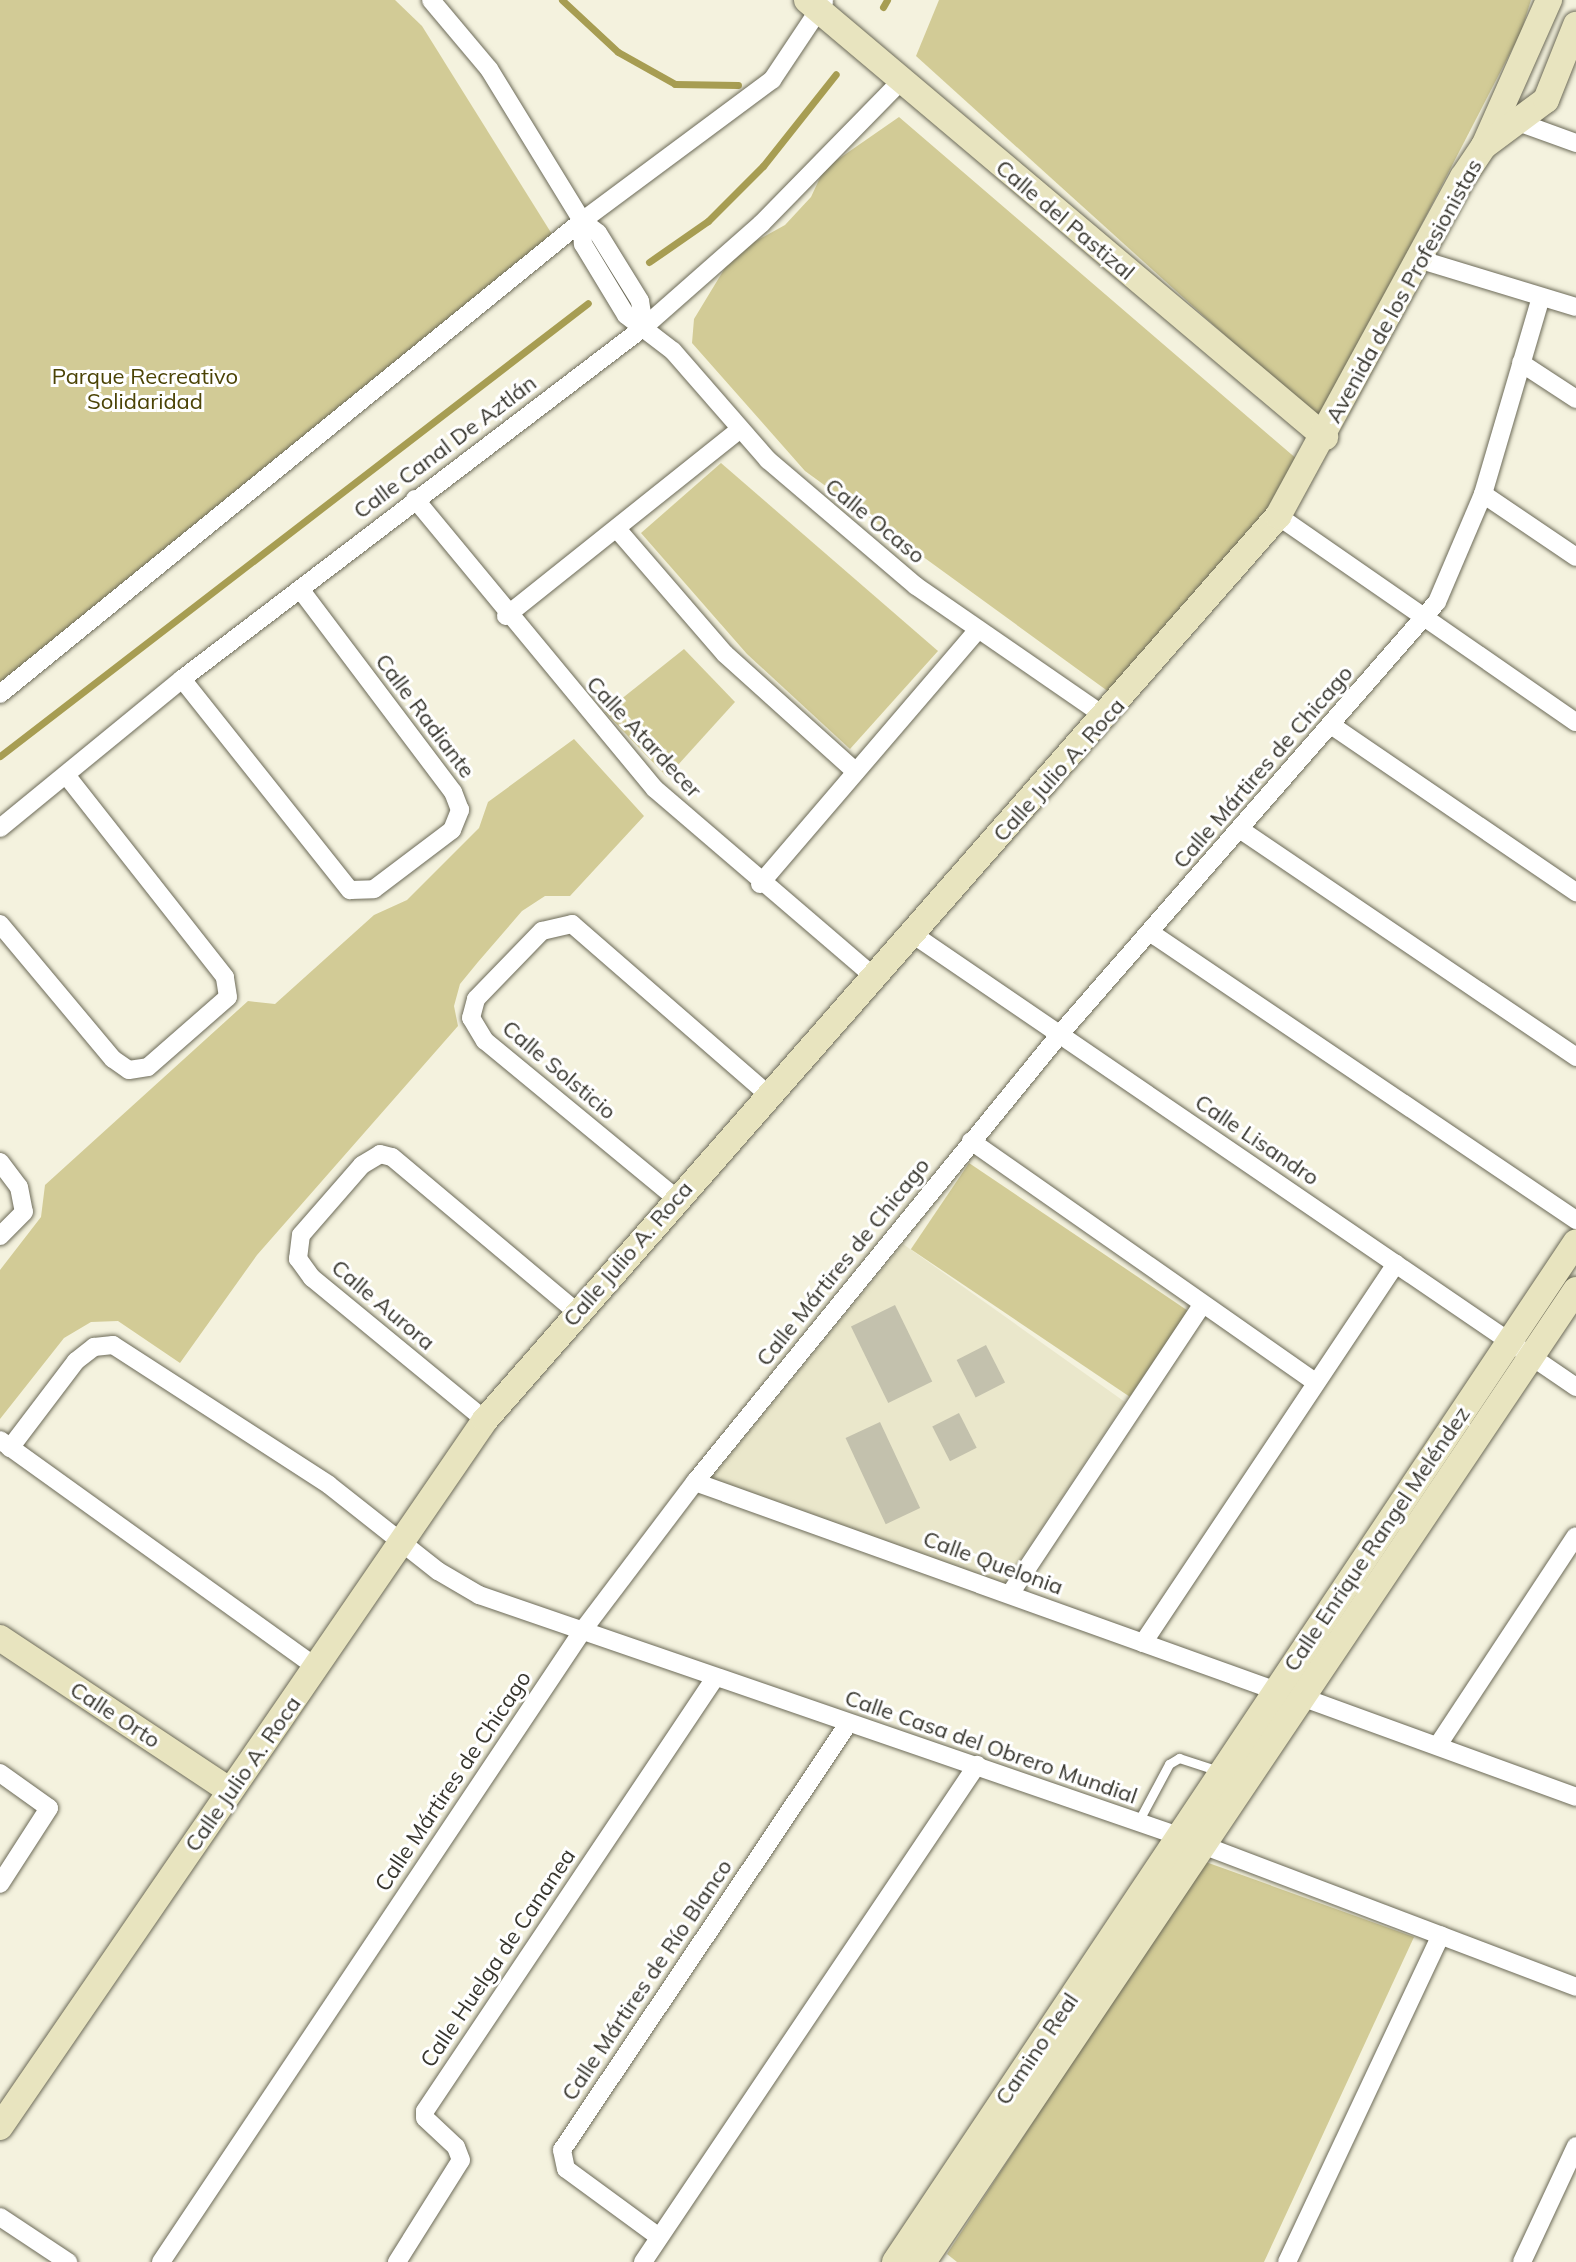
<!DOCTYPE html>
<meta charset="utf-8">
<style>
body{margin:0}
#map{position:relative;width:1576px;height:2262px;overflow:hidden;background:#f4f2de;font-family:Mulish,sans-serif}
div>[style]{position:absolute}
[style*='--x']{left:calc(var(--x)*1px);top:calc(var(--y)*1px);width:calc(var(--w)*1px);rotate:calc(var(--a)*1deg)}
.built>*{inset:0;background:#eae7cb}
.green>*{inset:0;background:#d2cb96;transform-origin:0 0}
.stream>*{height:7px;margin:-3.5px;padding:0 3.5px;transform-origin:3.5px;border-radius:3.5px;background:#a79d52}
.building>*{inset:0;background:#c3c1ad;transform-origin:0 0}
.roads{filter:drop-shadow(0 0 2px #6c6a58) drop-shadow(0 0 2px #6c6a58)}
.lane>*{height:9px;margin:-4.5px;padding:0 4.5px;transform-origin:4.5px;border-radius:4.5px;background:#fff}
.street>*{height:18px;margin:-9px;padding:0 9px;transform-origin:9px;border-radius:9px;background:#fff}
.secondary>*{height:26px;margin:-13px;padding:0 13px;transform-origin:13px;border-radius:13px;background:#e8e4bf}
span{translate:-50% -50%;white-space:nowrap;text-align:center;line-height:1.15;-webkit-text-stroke:6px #fff;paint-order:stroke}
.street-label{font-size:22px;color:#37362e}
.park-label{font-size:22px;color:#4b4305}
</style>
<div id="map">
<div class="built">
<i style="clip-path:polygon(903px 1244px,1125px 1402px,1003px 1586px,709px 1481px)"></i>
</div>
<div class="green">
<i style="clip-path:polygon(0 0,395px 0,422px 26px,555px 239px,0 693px)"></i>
<i style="clip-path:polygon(939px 0,1531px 0,1521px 32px,1320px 421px,916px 56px)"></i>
<i style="clip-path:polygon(899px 117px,1298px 460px,1268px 516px,1109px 692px,805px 471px,692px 343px,694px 319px,734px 253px,785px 225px,811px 197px,824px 169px)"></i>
<i style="clip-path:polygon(721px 463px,938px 651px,850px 749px,747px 654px,641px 533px)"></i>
<i style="clip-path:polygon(684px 649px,735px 702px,667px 777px,605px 712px)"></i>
<i style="clip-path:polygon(574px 739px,644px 816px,570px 896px,545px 896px,522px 911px,478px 962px,460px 984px,454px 1006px,458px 1026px,257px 1255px,180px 1363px,118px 1321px,91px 1322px,64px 1338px,0 1419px,0 1270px,41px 1217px,45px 1185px,248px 1001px,275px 1004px,374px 915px,407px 900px,479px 828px,488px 802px)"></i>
<i style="left:969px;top:1163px;width:264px;height:104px;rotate:34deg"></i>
<i style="clip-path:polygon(1203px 1861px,1414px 1937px,1264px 2262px,957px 2262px,947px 2254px)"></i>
</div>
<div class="stream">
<i style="--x:562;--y:0;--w:76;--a:42.9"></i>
<i style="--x:618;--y:52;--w:65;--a:29.3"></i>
<i style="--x:675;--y:84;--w:63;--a:0.9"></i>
<i style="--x:883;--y:7;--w:8;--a:-60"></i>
<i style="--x:649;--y:262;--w:72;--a:-34.8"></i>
<i style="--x:708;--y:221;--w:78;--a:-45"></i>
<i style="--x:763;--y:166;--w:117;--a:-51.6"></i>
<i style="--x:0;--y:756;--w:742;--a:-37.61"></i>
</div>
<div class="building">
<i style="left:895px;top:1305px;width:85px;height:49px;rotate:64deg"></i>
<i style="left:986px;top:1345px;width:42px;height:33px;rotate:63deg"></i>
<i style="left:959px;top:1413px;width:39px;height:30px;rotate:63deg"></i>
<i style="left:880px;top:1422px;width:95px;height:38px;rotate:65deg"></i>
</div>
<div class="roads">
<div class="lane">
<i style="--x:1138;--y:1822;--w:66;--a:-61.9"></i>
<i style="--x:1169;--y:1764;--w:12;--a:-31"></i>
<i style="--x:1179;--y:1758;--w:42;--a:18"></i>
</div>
<div class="street">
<i style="--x:431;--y:0;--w:90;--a:50"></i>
<i style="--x:489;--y:69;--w:178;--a:58.5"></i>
<i style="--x:582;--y:221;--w:20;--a:37"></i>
<i style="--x:598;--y:233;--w:80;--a:58.3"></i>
<i style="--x:640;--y:301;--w:26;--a:81"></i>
<i style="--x:1507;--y:118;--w:73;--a:19.9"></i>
<i style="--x:582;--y:221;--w:23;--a:88"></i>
<i style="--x:583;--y:244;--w:83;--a:58.8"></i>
<i style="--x:626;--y:315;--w:59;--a:37.5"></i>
<i style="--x:673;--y:351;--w:145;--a:48.9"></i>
<i style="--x:768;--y:460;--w:194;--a:40.4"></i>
<i style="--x:916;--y:586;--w:232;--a:34.6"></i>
<i style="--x:1418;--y:259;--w:165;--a:16.9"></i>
<i style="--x:1521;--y:363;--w:66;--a:33.2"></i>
<i style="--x:1483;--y:494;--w:112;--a:34.1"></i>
<i style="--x:415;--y:499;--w:376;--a:50.4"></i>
<i style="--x:655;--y:789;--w:286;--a:40.6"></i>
<i style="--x:1278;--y:516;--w:362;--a:34.7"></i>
<i style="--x:617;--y:529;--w:165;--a:49.2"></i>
<i style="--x:725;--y:654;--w:176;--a:42"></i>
<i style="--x:506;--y:616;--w:297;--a:-38.6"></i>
<i style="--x:182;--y:679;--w:270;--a:51.5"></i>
<i style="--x:350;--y:890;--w:24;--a:-2"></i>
<i style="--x:374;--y:889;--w:98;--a:-37.1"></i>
<i style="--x:452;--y:830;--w:22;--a:-68"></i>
<i style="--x:460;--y:810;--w:19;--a:-111"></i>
<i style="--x:453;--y:792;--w:254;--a:-127"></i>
<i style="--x:0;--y:694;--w:750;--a:-39.1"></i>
<i style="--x:582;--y:221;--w:237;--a:-36.6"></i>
<i style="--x:772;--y:80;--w:94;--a:-56.3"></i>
<i style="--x:1331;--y:725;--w:297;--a:34.3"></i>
<i style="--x:0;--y:828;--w:235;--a:-39.3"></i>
<i style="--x:182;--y:679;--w:581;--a:-37.3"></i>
<i style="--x:644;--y:327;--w:156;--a:-41.4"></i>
<i style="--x:761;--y:224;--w:199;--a:-45.6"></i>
<i style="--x:1241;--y:830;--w:405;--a:34.1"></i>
<i style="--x:760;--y:884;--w:333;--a:-49.4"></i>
<i style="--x:0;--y:924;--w:176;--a:50.1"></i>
<i style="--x:113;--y:1059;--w:19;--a:35"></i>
<i style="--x:129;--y:1070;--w:19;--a:-9"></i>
<i style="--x:148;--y:1067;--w:106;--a:-41.2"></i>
<i style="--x:228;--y:997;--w:20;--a:-99"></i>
<i style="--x:225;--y:977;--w:257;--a:-128.2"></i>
<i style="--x:911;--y:933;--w:805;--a:34.32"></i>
<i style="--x:1151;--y:933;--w:513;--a:34.03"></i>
<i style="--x:971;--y:1141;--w:419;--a:35"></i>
<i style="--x:0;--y:1162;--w:31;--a:53"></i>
<i style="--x:19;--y:1187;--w:25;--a:79"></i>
<i style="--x:24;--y:1212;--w:34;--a:135"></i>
<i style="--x:677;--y:1199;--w:249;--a:-140.5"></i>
<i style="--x:485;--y:1041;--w:27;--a:-121"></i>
<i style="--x:471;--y:1018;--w:20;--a:-75"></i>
<i style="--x:476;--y:999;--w:95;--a:-45.9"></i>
<i style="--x:542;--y:931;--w:31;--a:-13"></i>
<i style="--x:572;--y:924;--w:261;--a:41"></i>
<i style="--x:485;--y:1420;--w:224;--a:-140.6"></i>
<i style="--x:312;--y:1278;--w:24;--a:-126"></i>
<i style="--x:298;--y:1259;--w:24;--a:-83"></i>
<i style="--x:301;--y:1235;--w:93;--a:-48.9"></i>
<i style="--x:362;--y:1165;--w:21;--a:-31"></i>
<i style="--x:380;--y:1154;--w:12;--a:14"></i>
<i style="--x:392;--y:1157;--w:241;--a:40"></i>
<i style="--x:0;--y:1440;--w:389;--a:35.7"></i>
<i style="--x:10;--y:1448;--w:109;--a:-52.8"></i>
<i style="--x:76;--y:1361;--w:23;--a:-38"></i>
<i style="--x:94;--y:1347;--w:19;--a:-6"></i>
<i style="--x:113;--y:1345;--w:257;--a:32.9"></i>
<i style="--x:329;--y:1485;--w:139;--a:38.3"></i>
<i style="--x:438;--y:1571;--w:48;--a:30.3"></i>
<i style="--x:479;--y:1595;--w:740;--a:19"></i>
<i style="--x:1179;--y:1836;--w:425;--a:20.8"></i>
<i style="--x:695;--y:1482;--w:615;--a:19.76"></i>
<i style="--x:1010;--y:1594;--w:348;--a:-56.4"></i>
<i style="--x:1143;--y:1643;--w:456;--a:-56.3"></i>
<i style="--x:1299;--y:1696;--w:295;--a:20"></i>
<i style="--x:1438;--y:1745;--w:250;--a:-56.6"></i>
<i style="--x:0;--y:1773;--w:60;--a:35.5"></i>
<i style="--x:49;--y:1808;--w:90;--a:122.8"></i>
<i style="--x:0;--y:2217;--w:82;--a:33.5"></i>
<i style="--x:659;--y:2237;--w:115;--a:-143.8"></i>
<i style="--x:566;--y:2169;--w:19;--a:-102"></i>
<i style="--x:562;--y:2150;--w:513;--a:-56.12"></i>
<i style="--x:161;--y:2262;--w:760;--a:-56.27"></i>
<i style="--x:583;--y:1630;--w:186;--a:-52.9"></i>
<i style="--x:695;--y:1482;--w:578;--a:-50.83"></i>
<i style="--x:1060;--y:1034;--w:573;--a:-48.89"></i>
<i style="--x:1437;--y:602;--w:117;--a:-66.9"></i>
<i style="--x:1483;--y:494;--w:205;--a:-73.6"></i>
<i style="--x:397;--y:2262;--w:120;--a:-57.9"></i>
<i style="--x:461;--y:2160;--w:14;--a:-111"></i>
<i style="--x:456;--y:2147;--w:42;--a:-136.9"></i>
<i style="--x:425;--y:2118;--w:7;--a:-90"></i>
<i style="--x:425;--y:2111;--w:521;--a:-56.19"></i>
<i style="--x:643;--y:2262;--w:599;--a:-56.1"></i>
<i style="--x:1287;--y:2262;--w:361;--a:-64.8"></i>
<i style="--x:1522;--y:2262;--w:128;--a:-65"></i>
</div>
<div class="secondary">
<i style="--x:807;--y:0;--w:678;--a:40.15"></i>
<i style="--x:1484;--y:146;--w:160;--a:-66"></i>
<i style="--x:0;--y:1638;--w:276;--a:33.6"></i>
<i style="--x:0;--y:2127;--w:857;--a:-55.55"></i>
<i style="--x:485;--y:1420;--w:1203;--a:-48.74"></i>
<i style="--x:1278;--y:516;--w:386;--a:-61.4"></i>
<i style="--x:1463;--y:177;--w:37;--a:-56"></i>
<i style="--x:1484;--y:146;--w:77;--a:-36.6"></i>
<i style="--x:1546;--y:100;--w:81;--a:-68.2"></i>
<i style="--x:895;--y:2262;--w:1226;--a:-56.27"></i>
<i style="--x:923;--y:2262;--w:1171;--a:-56.11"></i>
</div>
</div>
<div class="street-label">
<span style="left:1065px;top:220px;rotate:40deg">Calle del Pastizal</span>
<span style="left:1404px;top:291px;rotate:-61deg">Avenida de los Profesionistas</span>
<span style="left:445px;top:447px;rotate:-37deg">Calle Canal De Aztlán</span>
<span style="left:875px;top:521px;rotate:39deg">Calle Ocaso</span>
<span style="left:425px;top:716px;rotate:53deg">Calle Radiante</span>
<span style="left:644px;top:737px;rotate:47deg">Calle Atardecer</span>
<span style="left:1263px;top:767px;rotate:-49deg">Calle Mártires de Chicago</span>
<span style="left:1059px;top:770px;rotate:-48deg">Calle Julio A. Roca</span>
<span style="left:559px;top:1070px;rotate:40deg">Calle Solsticio</span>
<span style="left:1257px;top:1140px;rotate:34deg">Calle Lisandro</span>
<span style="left:628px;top:1254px;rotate:-49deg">Calle Julio A. Roca</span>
<span style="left:843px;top:1262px;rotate:-51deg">Calle Mártires de Chicago</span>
<span style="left:383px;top:1305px;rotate:40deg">Calle Aurora</span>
<span style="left:1377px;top:1539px;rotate:-56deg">Calle Enrique Rangel Meléndez</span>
<span style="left:993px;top:1563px;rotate:20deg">Calle Quelonia</span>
<span style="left:115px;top:1715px;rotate:33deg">Calle Orto</span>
<span style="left:991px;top:1747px;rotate:19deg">Calle Casa del Obrero Mundial</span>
<span style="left:243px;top:1774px;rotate:-55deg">Calle Julio A. Roca</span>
<span style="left:453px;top:1781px;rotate:-56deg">Calle Mártires de Chicago</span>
<span style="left:498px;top:1958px;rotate:-56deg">Calle Huelga de Cananea</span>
<span style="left:647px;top:1980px;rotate:-56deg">Calle Mártires de Río Blanco</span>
<span style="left:1037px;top:2049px;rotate:-56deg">Camino Real</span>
</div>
<div class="park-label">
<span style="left:145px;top:389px">Parque Recreativo<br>Solidaridad</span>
</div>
</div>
